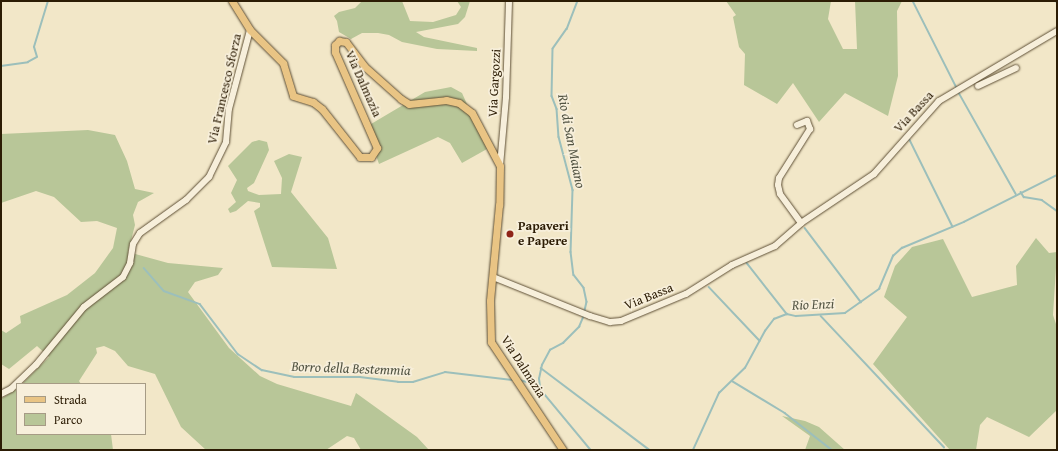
<!DOCTYPE html>
<style>
body{margin:0}
#map{position:relative;width:1058px;height:451px;overflow:hidden;background:#f2e7c8;font-family:"Gentium Book Plus",serif}
div>[style]{position:absolute}
[style*='--x']{left:calc(var(--x)*1px);top:calc(var(--y)*1px);width:calc(var(--w)*1px);rotate:calc(var(--a)*1deg)}
.green>*{inset:0;background:#b8c698}
.stream>*{height:1.5px;margin:-0.75px;padding:0 0.75px;transform-origin:0.75px;border-radius:0.75px;background:#9cbfbb}
.roads{filter:drop-shadow(0 0 1px #5e4f35) drop-shadow(0 0 1px #5e4f35)}
.minor>*{height:6px;margin:-3px;padding:0 3px;transform-origin:3px;border-radius:3px;background:#f7efdb}
.major>*{height:7px;margin:-3.5px;padding:0 3.5px;transform-origin:3.5px;border-radius:3.5px;background:#e9c484}
.dots>*{width:11px;height:11px;translate:-50% -50%;box-sizing:border-box;border:2px solid #f7efdb;border-radius:50%}
span{translate:-50% -50%;white-space:nowrap;text-align:center;line-height:1.15;-webkit-text-stroke:3.5px #f7efdb;paint-order:stroke}
.street-label{font-size:13px;color:#2c1c04}
.poi-label{font-size:13px;color:#2c1c04;font-weight:700}
.left{translate:0 -50%;text-align:left}
.water-label{font-size:14px;color:#535544;font-style:italic}
.frame{position:absolute;inset:0;border:2px solid #2c1c04;pointer-events:none}
.legend{position:absolute;left:16px;top:383px;width:130px;height:52px;box-sizing:border-box;background:#f7efdb;border:1px solid #a69b85;margin:0;padding:5px 7px;list-style:none;font-size:12px;color:#2c1c04}
.legend li{display:flex;align-items:center;gap:8px;height:20px}
.legend b{width:20px;border:1px solid #a69b85}
</style>
<div id="map">
<div class="green">
<i style="clip-path:polygon(362px 1px,402px 1px,410px 21px,433px 22px,456px 15px,461px 7px,457px 1px,470px 1px,465px 17px,458px 24px,416px 32px,424px 37px,477px 48px,477px 51px,437px 49px,402px 42px,389px 35px,378px 33px,362px 33px,351px 39px,339px 32px,337px 21px,334px 16px,339px 12px,355px 8px)"></i>
<i style="clip-path:polygon(726px 1px,831px 1px,828px 19px,843px 49px,857px 49px,855px 1px,902px 1px,897px 11px,898px 76px,888px 116px,845px 93px,819px 122px,793px 83px,777px 104px,744px 85px,745px 54px,739px 47px,733px 17px,736px 15px)"></i>
<i style="clip-path:polygon(451px 87px,462px 93px,487px 149px,462px 163px,450px 143px,438px 137px,379px 164px,366px 127px,425px 92px)"></i>
<i style="clip-path:polygon(88px 130px,115px 135px,127px 161px,135px 189px,154px 193px,138px 202px,133px 215px,135px 225px,128px 252px,168px 263px,223px 268px,218px 275px,195px 282px,188px 292px,229px 348px,260px 376px,277px 384px,351px 406px,356px 393px,417px 437px,429px 450px,361px 450px,354px 438px,347px 436px,326px 450px,206px 450px,181px 427px,155px 374px,128px 366px,115px 351px,104px 346px,96px 348px,97px 353px,79px 381px,81px 384px,22px 384px,49px 357px,37px 346px,9px 369px,1px 364px,1px 330px,6px 333px,21px 323px,20px 316px,67px 295px,95px 273px,113px 248px,117px 228px,97px 221px,81px 222px,54px 197px,36px 191px,1px 203px,1px 134px)"></i>
<i style="clip-path:polygon(259px 140px,267px 142px,269px 150px,254px 183px,247px 188px,248px 191px,259px 195px,281px 194px,282px 178px,274px 161px,289px 154px,302px 157px,291px 192px,328px 238px,337px 269px,272px 267px,254px 211px,260px 207px,260px 203px,248px 201px,236px 211px,230px 213px,228px 209px,236px 202px,231px 193px,237px 180px,228px 166px,252px 142px)"></i>
<i style="clip-path:polygon(1036px 238px,1049px 253px,1057px 252px,1053px 315px,1057px 327px,1057px 410px,1029px 437px,987px 417px,980px 425px,976px 450px,950px 450px,873px 364px,907px 317px,884px 297px,895px 266px,912px 247px,943px 239px,972px 297px,1017px 285px,1016px 266px)"></i>
<i style="clip-path:polygon(17px 389px,17px 434px,111px 434px,113px 450px,1px 450px,1px 399px)"></i>
<i style="clip-path:polygon(782px 416px,805px 421px,819px 427px,845px 450px,805px 450px,810px 436px)"></i>
</div>
<div class="stream">
<i style="--x:578;--y:1;--w:30;--a:111"></i>
<i style="--x:567;--y:29;--w:24;--a:125"></i>
<i style="--x:553;--y:49;--w:47;--a:91.2"></i>
<i style="--x:552;--y:96;--w:14;--a:69"></i>
<i style="--x:557;--y:109;--w:28;--a:86"></i>
<i style="--x:559;--y:137;--w:55;--a:75.2"></i>
<i style="--x:573;--y:190;--w:62;--a:91.8"></i>
<i style="--x:571;--y:252;--w:23;--a:83"></i>
<i style="--x:574;--y:275;--w:16;--a:52"></i>
<i style="--x:584;--y:288;--w:14;--a:78"></i>
<i style="--x:587;--y:302;--w:9;--a:103"></i>
<i style="--x:913;--y:1;--w:97;--a:63.2"></i>
<i style="--x:1055;--y:1;--w:2;--a:27"></i>
<i style="--x:1;--y:66;--w:27;--a:-8"></i>
<i style="--x:28;--y:62;--w:10;--a:-29"></i>
<i style="--x:37;--y:57;--w:10;--a:-107"></i>
<i style="--x:34;--y:47;--w:48;--a:-73.1"></i>
<i style="--x:958;--y:91;--w:118;--a:60.6"></i>
<i style="--x:909;--y:138;--w:99;--a:63.7"></i>
<i style="--x:1021;--y:192;--w:6;--a:59"></i>
<i style="--x:1024;--y:197;--w:18;--a:9"></i>
<i style="--x:1042;--y:200;--w:19;--a:36"></i>
<i style="--x:805;--y:228;--w:93;--a:52.9"></i>
<i style="--x:747;--y:263;--w:65;--a:51.9"></i>
<i style="--x:144;--y:268;--w:30;--a:49"></i>
<i style="--x:164;--y:291;--w:38;--a:20"></i>
<i style="--x:200;--y:304;--w:63;--a:52.8"></i>
<i style="--x:238;--y:354;--w:29;--a:34"></i>
<i style="--x:262;--y:370;--w:33;--a:12"></i>
<i style="--x:294;--y:377;--w:66;--a:0"></i>
<i style="--x:360;--y:377;--w:38;--a:7"></i>
<i style="--x:398;--y:382;--w:15;--a:0"></i>
<i style="--x:413;--y:382;--w:34;--a:-17"></i>
<i style="--x:445;--y:372;--w:68;--a:6.7"></i>
<i style="--x:709;--y:287;--w:74;--a:46.6"></i>
<i style="--x:821;--y:316;--w:180;--a:46.8"></i>
<i style="--x:541;--y:368;--w:136;--a:37"></i>
<i style="--x:520;--y:380;--w:18;--a:16"></i>
<i style="--x:537;--y:385;--w:85;--a:50.3"></i>
<i style="--x:732;--y:381;--w:62;--a:31.1"></i>
<i style="--x:785;--y:413;--w:60;--a:38.2"></i>
<i style="--x:540;--y:387;--w:8;--a:-97"></i>
<i style="--x:539;--y:379;--w:14;--a:-78"></i>
<i style="--x:542;--y:365;--w:17;--a:-62"></i>
<i style="--x:550;--y:350;--w:15;--a:-28"></i>
<i style="--x:563;--y:343;--w:23;--a:-45"></i>
<i style="--x:579;--y:327;--w:13;--a:-67"></i>
<i style="--x:693;--y:450;--w:63;--a:-65.5"></i>
<i style="--x:719;--y:393;--w:36;--a:-44"></i>
<i style="--x:745;--y:368;--w:42;--a:-61.6"></i>
<i style="--x:765;--y:331;--w:15;--a:-53"></i>
<i style="--x:774;--y:319;--w:14;--a:-21"></i>
<i style="--x:787;--y:314;--w:9;--a:13"></i>
<i style="--x:796;--y:316;--w:49;--a:-3.5"></i>
<i style="--x:845;--y:313;--w:42;--a:-35.2"></i>
<i style="--x:879;--y:289;--w:36;--a:-67"></i>
<i style="--x:893;--y:256;--w:12;--a:-42"></i>
<i style="--x:902;--y:248;--w:67;--a:-22.8"></i>
<i style="--x:964;--y:222;--w:104;--a:-26.8"></i>
</div>
<div class="roads">
<div class="minor">
<i style="--x:978;--y:86;--w:42;--a:-25.3"></i>
<i style="--x:797;--y:125;--w:11;--a:-22"></i>
<i style="--x:807;--y:121;--w:9;--a:69"></i>
<i style="--x:810;--y:129;--w:58;--a:122.3"></i>
<i style="--x:779;--y:178;--w:7;--a:98"></i>
<i style="--x:778;--y:185;--w:9;--a:77"></i>
<i style="--x:780;--y:194;--w:36;--a:54"></i>
<i style="--x:500;--y:166;--w:69;--a:-85"></i>
<i style="--x:506;--y:97;--w:96;--a:-88.2"></i>
<i style="--x:493;--y:277;--w:105;--a:21.9"></i>
<i style="--x:590;--y:316;--w:21;--a:17"></i>
<i style="--x:610;--y:322;--w:11;--a:-5"></i>
<i style="--x:621;--y:321;--w:70;--a:-22.6"></i>
<i style="--x:686;--y:294;--w:54;--a:-32.2"></i>
<i style="--x:732;--y:265;--w:47;--a:-23.8"></i>
<i style="--x:775;--y:246;--w:35;--a:-41"></i>
<i style="--x:801;--y:223;--w:88;--a:-33.9"></i>
<i style="--x:874;--y:174;--w:98;--a:-48.3"></i>
<i style="--x:939;--y:101;--w:137;--a:-30.7"></i>
<i style="--x:1;--y:394;--w:11;--a:-27"></i>
<i style="--x:11;--y:389;--w:35;--a:-44"></i>
<i style="--x:36;--y:365;--w:75;--a:-50.4"></i>
<i style="--x:84;--y:307;--w:49;--a:-37.6"></i>
<i style="--x:123;--y:277;--w:16;--a:-63"></i>
<i style="--x:130;--y:263;--w:19;--a:-81"></i>
<i style="--x:133;--y:244;--w:13;--a:-58"></i>
<i style="--x:140;--y:233;--w:57;--a:-35.7"></i>
<i style="--x:186;--y:200;--w:33;--a:-45"></i>
<i style="--x:209;--y:177;--w:39;--a:-64"></i>
<i style="--x:226;--y:142;--w:33;--a:-85"></i>
<i style="--x:229;--y:109;--w:82;--a:-75.1"></i>
</div>
<div class="major">
<i style="--x:232;--y:1;--w:34;--a:58"></i>
<i style="--x:250;--y:30;--w:47;--a:45"></i>
<i style="--x:283;--y:63;--w:34;--a:73"></i>
<i style="--x:293;--y:96;--w:21;--a:17"></i>
<i style="--x:313;--y:102;--w:11;--a:38"></i>
<i style="--x:322;--y:109;--w:61;--a:51.6"></i>
<i style="--x:360;--y:157;--w:11;--a:0"></i>
<i style="--x:371;--y:157;--w:11;--a:-56"></i>
<i style="--x:377;--y:148;--w:105;--a:-113.6"></i>
<i style="--x:335;--y:52;--w:7;--a:-90"></i>
<i style="--x:335;--y:45;--w:6;--a:-45"></i>
<i style="--x:339;--y:41;--w:7;--a:8"></i>
<i style="--x:346;--y:42;--w:30;--a:53"></i>
<i style="--x:364;--y:66;--w:50;--a:41.7"></i>
<i style="--x:401;--y:99;--w:9;--a:32"></i>
<i style="--x:409;--y:104;--w:37;--a:-6"></i>
<i style="--x:446;--y:100;--w:13;--a:13"></i>
<i style="--x:459;--y:103;--w:16;--a:38"></i>
<i style="--x:472;--y:113;--w:60;--a:62.2"></i>
<i style="--x:500;--y:166;--w:39;--a:91"></i>
<i style="--x:499;--y:205;--w:96;--a:95.4"></i>
<i style="--x:490;--y:301;--w:41;--a:88.6"></i>
<i style="--x:491;--y:342;--w:130;--a:56.3"></i>
</div>
</div>
<div class="dots">
<i style="left:510px;top:234px;background:#8f2418"></i>
</div>
<div class="street-label">
<span style="left:495px;top:83px;rotate:-87deg">Via Gargozzi</span>
<span style="left:363px;top:84px;rotate:66deg">Via Dalmazia</span>
<span style="left:225px;top:89px;rotate:-77deg">Via Francesco Sforza</span>
<span style="left:914px;top:112px;rotate:-47deg">Via Bassa</span>
<span style="left:649px;top:297px;rotate:-22deg">Via Bassa</span>
<span style="left:523px;top:367px;rotate:57deg">Via Dalmazia</span>
</div>
<div class="poi-label">
<span class="left" style="left:518px;top:234px">Papaveri<br>e Papere</span>
</div>
<div class="water-label">
<span style="left:572px;top:141px;rotate:79deg">Rio di San Maiano</span>
<span style="left:813px;top:304px;rotate:-2deg">Rio Enzi</span>
<span style="left:351px;top:368px;rotate:2deg">Borro della Bestemmia</span>
</div>
<div class="frame"></div>
<ul class="legend">
<li><b style="height:5px;background:#e9c484"></b>Strada</li>
<li><b style="height:11px;background:#b8c698"></b>Parco</li>
</ul>
</div>
